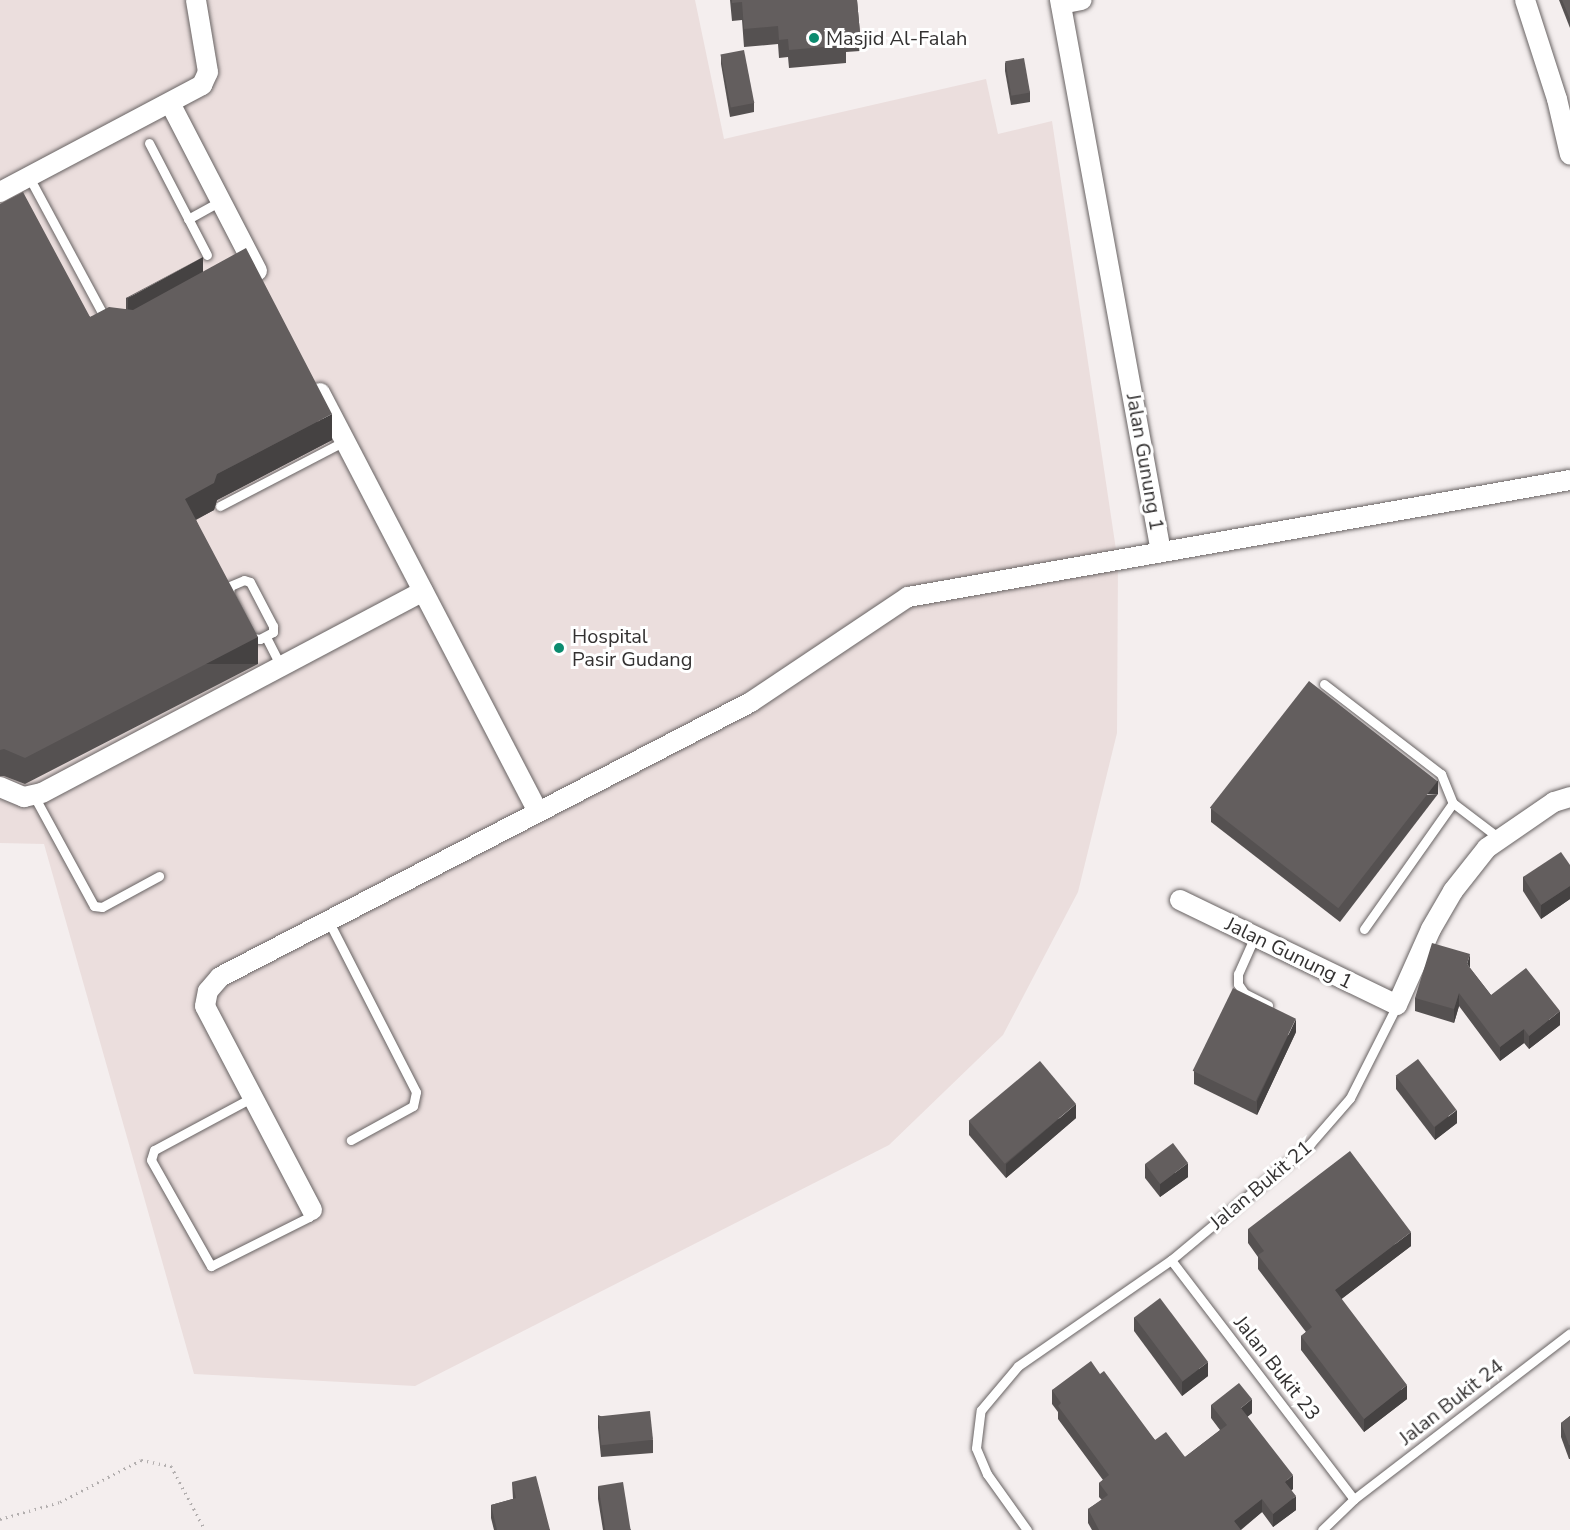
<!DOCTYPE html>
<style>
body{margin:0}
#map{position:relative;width:1570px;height:1530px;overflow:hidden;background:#f4eeee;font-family:"Nunito Sans",sans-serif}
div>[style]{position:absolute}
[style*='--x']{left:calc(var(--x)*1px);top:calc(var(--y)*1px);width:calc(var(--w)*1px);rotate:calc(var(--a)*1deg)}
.built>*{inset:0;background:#ebdedd}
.path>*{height:3px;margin-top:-1.5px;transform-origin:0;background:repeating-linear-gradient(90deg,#b2aeae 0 1.5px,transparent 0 6px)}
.roads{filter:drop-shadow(0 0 2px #686363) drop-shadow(0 0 2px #686363)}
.lane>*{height:9px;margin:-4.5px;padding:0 4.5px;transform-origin:4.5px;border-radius:4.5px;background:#fff}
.street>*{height:20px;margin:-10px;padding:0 10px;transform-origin:10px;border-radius:10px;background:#fff}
.wall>*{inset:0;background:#555151}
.shaded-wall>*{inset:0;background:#454242;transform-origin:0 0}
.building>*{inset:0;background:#635e5e;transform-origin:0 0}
.dots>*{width:16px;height:16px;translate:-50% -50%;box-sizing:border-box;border:3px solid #fff;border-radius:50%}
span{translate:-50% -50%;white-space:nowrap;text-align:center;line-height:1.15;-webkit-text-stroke:6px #fff;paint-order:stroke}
.poi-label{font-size:20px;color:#333131}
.left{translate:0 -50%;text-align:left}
.street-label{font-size:20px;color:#333131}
</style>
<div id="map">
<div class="built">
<i style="clip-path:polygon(0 0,695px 0,724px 139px,986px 79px,998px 134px,1052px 121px,1118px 563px,1117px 733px,1078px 892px,1003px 1035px,889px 1145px,415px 1386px,194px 1374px,44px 844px,0 843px)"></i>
</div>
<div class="path">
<i style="--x:0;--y:1519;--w:62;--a:-15.8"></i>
<i style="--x:60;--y:1502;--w:91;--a:-27.4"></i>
<i style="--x:141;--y:1460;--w:31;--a:11"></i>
<i style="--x:171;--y:1466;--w:72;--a:62"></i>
</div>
<div class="roads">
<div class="lane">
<i style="--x:149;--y:143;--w:126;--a:62.6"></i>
<i style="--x:29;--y:177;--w:165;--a:61.7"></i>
<i style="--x:188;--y:219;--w:38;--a:-29"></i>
<i style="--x:220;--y:506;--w:141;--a:-27.5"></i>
<i style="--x:244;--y:580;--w:6;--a:18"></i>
<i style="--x:250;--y:582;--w:50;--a:62.4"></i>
<i style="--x:273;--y:626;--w:6;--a:90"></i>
<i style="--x:273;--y:632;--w:15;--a:152"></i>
<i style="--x:260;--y:639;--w:8;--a:-173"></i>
<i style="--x:252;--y:638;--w:51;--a:-117.1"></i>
<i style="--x:229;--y:593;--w:7;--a:-82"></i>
<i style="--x:230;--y:586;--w:15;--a:-23"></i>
<i style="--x:266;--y:637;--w:33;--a:63"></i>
<i style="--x:1324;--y:684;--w:148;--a:37.6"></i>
<i style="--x:1441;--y:774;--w:31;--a:68"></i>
<i style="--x:1453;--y:803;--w:58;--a:37.3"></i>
<i style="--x:34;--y:796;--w:125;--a:61.4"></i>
<i style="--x:94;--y:906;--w:8;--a:7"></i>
<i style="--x:102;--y:907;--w:65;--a:-28.5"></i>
<i style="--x:328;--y:920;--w:193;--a:62.9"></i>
<i style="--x:416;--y:1092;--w:14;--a:102"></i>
<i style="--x:413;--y:1106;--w:71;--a:151.3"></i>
<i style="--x:1364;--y:929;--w:154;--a:-54.8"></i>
<i style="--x:1255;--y:936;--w:42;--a:114.1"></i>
<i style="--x:1238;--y:974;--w:10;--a:90"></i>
<i style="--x:1238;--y:984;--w:11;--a:56"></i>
<i style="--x:1244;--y:993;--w:27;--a:27"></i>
<i style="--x:253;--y:1097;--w:112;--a:151.8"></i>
<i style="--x:154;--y:1150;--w:10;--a:107"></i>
<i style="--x:151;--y:1160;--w:122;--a:60.5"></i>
<i style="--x:211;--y:1266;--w:110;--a:-26.6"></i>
<i style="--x:309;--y:1217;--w:8;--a:-67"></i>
<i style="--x:1171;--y:1260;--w:301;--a:52.6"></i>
<i style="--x:1027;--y:1530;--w:69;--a:-125.5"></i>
<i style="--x:987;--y:1474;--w:28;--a:-113"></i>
<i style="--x:976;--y:1448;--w:38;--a:-83"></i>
<i style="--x:981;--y:1410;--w:57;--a:-49.9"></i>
<i style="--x:1018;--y:1366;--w:186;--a:-34.7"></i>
<i style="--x:1171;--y:1260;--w:181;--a:-39.8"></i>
<i style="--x:1310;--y:1144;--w:61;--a:-49"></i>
<i style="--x:1350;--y:1098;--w:104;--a:-63.2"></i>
<i style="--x:1322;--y:1530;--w:45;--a:-44.1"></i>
<i style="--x:1354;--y:1499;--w:272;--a:-37.5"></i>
</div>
<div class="street">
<i style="--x:1060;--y:0;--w:561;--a:79.63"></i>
<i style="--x:1525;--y:0;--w:104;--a:72.1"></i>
<i style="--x:1557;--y:99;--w:57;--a:76.9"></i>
<i style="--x:1061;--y:4;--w:21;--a:-11"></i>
<i style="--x:170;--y:103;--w:189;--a:62.6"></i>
<i style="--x:0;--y:192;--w:229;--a:-27.9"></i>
<i style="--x:202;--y:85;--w:14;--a:-65"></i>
<i style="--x:208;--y:72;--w:73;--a:-99.5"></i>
<i style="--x:320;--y:393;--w:471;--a:62.5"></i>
<i style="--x:0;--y:787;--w:26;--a:23"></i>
<i style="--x:24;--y:797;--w:18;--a:-13"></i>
<i style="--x:42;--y:793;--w:431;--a:-27.9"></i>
<i style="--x:1180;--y:900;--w:241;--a:25.8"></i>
<i style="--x:1397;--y:1005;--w:83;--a:-65.9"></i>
<i style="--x:1431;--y:929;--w:44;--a:-59.9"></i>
<i style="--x:1453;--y:891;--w:55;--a:-51.7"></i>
<i style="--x:1487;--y:848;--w:81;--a:-34.5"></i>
<i style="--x:1554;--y:802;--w:17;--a:-17"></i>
<i style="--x:312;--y:1210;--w:230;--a:-117.7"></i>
<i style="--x:205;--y:1006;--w:15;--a:-79"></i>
<i style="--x:208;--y:991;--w:18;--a:-49"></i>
<i style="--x:220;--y:977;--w:598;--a:-27.38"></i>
<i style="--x:751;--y:702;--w:189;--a:-33.8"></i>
<i style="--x:908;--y:597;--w:672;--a:-10.02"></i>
</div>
</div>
<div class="wall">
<i style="clip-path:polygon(730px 0,857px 0,860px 33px,860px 51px,846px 52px,846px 63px,789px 68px,788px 57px,779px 58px,778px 44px,744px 47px,742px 20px,732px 21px)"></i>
<i style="clip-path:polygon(1559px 0,1570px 0,1570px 28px)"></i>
<i style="clip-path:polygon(721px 55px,754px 103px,754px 112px,730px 117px,721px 64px)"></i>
<i style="clip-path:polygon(1005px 62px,1030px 92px,1030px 102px,1011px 105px,1005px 71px)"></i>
<i style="clip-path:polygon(0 204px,90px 317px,126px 309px,126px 298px,203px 272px,332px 440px,217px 500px,214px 510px,196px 520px,258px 664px,25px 784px,4px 776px,0 776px)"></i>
<i style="clip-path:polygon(1438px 794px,1340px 922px,1211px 822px,1211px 809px)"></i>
<i style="clip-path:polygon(1570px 865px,1570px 899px,1541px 919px,1523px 891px,1523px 877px)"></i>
<i style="clip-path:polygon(1470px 968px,1491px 995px,1560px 1025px,1529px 1049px,1524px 1043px,1500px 1061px,1459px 1006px,1454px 1023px,1415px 1011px,1415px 998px)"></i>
<i style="clip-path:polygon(1296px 1032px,1257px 1115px,1194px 1084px,1194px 1071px)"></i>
<i style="clip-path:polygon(1396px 1076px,1457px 1123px,1435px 1140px,1396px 1089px)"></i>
<i style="clip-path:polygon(1076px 1118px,1006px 1178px,969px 1135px,969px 1121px)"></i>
<i style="clip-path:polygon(1145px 1164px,1188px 1177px,1160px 1197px,1145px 1178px)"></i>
<i style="clip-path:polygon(1248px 1229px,1411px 1246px,1341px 1299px,1407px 1399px,1364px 1432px,1301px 1350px,1301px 1336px,1306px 1332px,1258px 1269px,1258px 1257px,1248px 1243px)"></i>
<i style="clip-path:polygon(1134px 1317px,1208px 1376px,1182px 1396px,1134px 1331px)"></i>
<i style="clip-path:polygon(1100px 1374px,1155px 1440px,1185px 1457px,1220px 1430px,1211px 1418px,1211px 1405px,1252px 1413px,1247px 1417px,1293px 1489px,1291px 1490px,1296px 1510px,1273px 1527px,1262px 1512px,1241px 1530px,1092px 1530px,1088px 1523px,1088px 1509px,1102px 1500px,1099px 1497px,1099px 1483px,1103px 1480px,1058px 1419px,1058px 1412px,1052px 1404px,1052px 1390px)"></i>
<i style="clip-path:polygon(598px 1415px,653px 1440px,653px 1453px,601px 1457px,598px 1428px)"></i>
<i style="clip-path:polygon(1570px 1416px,1570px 1459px,1569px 1459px,1561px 1437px,1561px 1423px)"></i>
<i style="clip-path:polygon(512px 1482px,550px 1530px,494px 1530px,491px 1518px,491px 1505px,513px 1499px)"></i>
<i style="clip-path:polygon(598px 1486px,631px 1530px,603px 1530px,598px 1499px)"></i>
</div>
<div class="shaded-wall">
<i style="clip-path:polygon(203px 257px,203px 283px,128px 324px,128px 298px)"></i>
<i style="clip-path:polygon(332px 414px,332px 440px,217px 500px,214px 510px,185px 525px,185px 499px,217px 474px)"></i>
<i style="left:258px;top:637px;width:27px;height:263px;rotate:90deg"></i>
<i style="left:1438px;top:781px;width:13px;height:161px;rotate:90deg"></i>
<i style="clip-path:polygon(1570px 886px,1570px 899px,1541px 919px,1541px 905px)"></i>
<i style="clip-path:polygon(1470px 954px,1470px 968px,1467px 964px)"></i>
<i style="clip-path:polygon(1459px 993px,1459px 1006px,1454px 1023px,1454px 1009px)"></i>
<i style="clip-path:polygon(1560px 1011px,1560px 1025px,1529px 1049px,1529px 1036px)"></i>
<i style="clip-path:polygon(1296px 1019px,1296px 1032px,1257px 1115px,1257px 1101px)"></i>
<i style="clip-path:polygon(1524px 1029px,1524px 1043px,1500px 1061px,1500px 1047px)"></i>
<i style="clip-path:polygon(1076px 1104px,1076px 1118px,1006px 1178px,1006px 1164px)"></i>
<i style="clip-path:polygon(1457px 1110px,1457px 1123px,1435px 1140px,1435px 1127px)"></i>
<i style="clip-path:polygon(1188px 1163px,1188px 1177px,1160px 1197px,1160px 1184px)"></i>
<i style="clip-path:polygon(1411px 1232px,1411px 1246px,1335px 1304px,1335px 1290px)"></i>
<i style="clip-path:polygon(1208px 1362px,1208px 1376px,1182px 1396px,1182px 1382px)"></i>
<i style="clip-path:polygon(1407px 1385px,1407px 1399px,1364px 1432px,1364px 1419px)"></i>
<i style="clip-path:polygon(1252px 1399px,1252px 1413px,1241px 1422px,1241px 1408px)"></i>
<i style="clip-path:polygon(1293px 1475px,1293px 1489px,1285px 1495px,1285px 1482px)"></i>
<i style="clip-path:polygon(1296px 1496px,1296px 1510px,1273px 1527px,1273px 1514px)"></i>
<i style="clip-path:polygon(1262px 1499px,1262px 1512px,1240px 1530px,1234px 1521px)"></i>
</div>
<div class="building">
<i style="clip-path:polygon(732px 0,857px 0,860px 33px,845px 34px,846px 45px,789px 50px,788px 39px,779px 40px,778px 26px,744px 29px,742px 2px,732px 3px)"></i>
<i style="clip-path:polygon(1562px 0,1570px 0,1570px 19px)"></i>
<i style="left:744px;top:50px;width:54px;height:24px;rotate:79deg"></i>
<i style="left:1024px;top:58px;width:35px;height:19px;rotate:80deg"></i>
<i style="clip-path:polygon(23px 192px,90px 317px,109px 307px,133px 310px,246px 248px,332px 414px,217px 474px,214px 483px,185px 499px,258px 637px,25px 758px,4px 749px,0 750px,0 204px)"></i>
<i style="clip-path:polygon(203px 257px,128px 298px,126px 298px)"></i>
<i style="left:1309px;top:681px;width:163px;height:161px;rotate:38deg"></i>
<i style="clip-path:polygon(1561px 852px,1570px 865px,1570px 886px,1541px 905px,1523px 877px)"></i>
<i style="clip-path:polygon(1432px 943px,1470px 954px,1467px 964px,1491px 995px,1526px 968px,1560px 1011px,1529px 1036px,1524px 1029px,1500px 1047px,1459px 993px,1454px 1009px,1415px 998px)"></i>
<i style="left:1233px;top:988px;width:70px;height:92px;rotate:26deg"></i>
<i style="left:1418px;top:1059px;width:64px;height:28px;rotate:53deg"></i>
<i style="left:1040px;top:1061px;width:56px;height:93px;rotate:50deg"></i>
<i style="left:1173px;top:1143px;width:25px;height:35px;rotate:53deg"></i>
<i style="clip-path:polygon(1350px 1151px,1411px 1232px,1335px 1290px,1407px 1385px,1364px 1419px,1301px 1336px,1312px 1327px,1258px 1255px,1264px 1251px,1248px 1229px)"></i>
<i style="left:1160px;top:1298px;width:80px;height:32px;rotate:53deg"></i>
<i style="clip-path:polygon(1091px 1361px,1100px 1374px,1104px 1371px,1155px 1440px,1166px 1432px,1185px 1457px,1227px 1425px,1211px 1405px,1239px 1383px,1252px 1399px,1241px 1408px,1293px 1475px,1285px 1482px,1296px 1496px,1273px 1514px,1262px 1499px,1234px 1521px,1241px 1530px,1099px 1530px,1088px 1509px,1108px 1495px,1099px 1483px,1109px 1475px,1058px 1406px,1061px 1403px,1052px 1390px)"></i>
<i style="left:650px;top:1411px;width:29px;height:52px;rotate:84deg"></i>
<i style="clip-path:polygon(1570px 1416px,1570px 1445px,1569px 1445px,1561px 1423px)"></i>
<i style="clip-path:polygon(536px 1476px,550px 1530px,497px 1530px,491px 1505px,516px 1498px,512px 1482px)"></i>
<i style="left:623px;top:1482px;width:49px;height:25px;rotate:81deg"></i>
</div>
<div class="dots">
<i style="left:814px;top:38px;background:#0c8b6f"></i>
<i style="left:559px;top:648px;background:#0c8b6f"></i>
</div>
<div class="poi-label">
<span class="left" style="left:826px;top:38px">Masjid Al-Falah</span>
<span class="left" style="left:572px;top:648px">Hospital<br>Pasir Gudang</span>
</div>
<div class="street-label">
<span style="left:1145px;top:462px;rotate:80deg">Jalan Gunung 1</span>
<span style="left:1289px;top:953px;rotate:26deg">Jalan Gunung 1</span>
<span style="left:1261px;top:1185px;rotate:-40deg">Jalan Bukit 21</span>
<span style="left:1277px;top:1368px;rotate:52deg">Jalan Bukit 23</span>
<span style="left:1451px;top:1402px;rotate:-38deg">Jalan Bukit 24</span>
</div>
</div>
